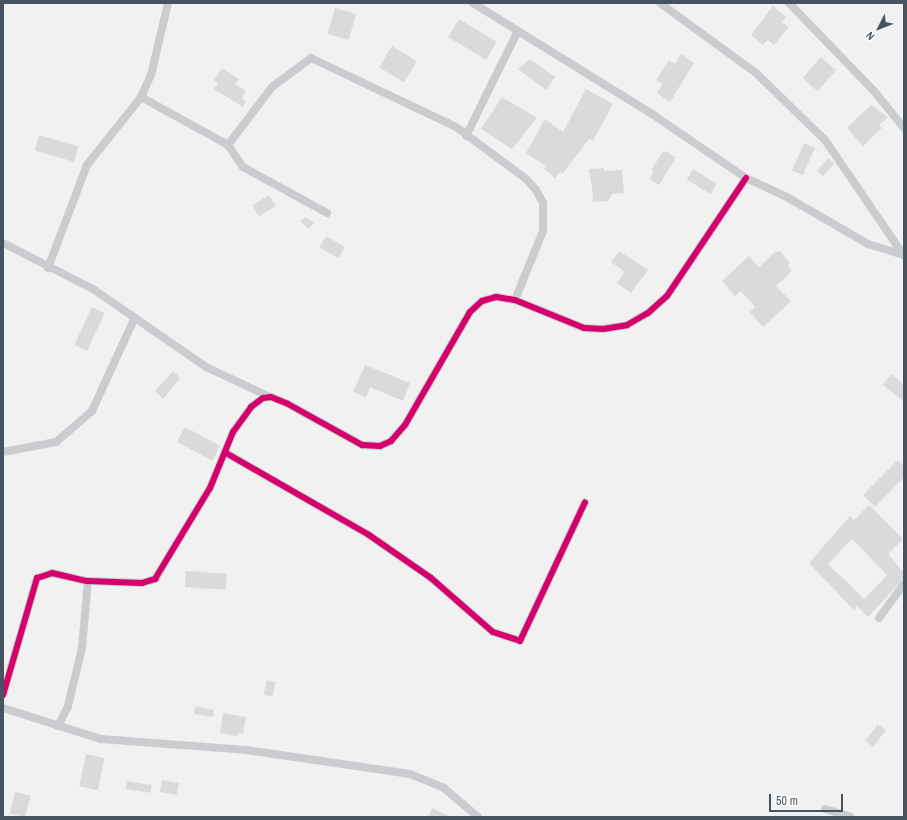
<!DOCTYPE html>
<style>
body{margin:0}
#map{position:relative;width:907px;height:820px;overflow:hidden;background:#f1f1f1;font-family:"Archivo Narrow",sans-serif}
div>[style]{position:absolute}
[style*='--x']{left:calc(var(--x)*1px);top:calc(var(--y)*1px);width:calc(var(--w)*1px);rotate:calc(var(--a)*1deg)}
.building>*{inset:0;background:#dadadb;transform-origin:0 0}
.street>*{height:8px;margin:-4px;padding:0 4px;transform-origin:4px;border-radius:4px;background:#cacccf}
.cycleway>*{height:6px;margin:-3px;padding:0 3px;transform-origin:3px;border-radius:3px;background:#d6006c}
span{translate:-50% -50%;white-space:nowrap;text-align:center;line-height:1.15;-webkit-text-stroke:3.5px #fff;paint-order:stroke}
.frame{position:absolute;inset:0;border:4px solid #47535e;pointer-events:none}
.north{position:absolute;left:859px;top:8px;width:40px;height:40px;-webkit-text-stroke:3px #fff;paint-order:stroke;rotate:228deg;font-size:11px;font-weight:700;line-height:16px;text-align:center;color:#47535e}
.north::after{content:'';display:block;margin:auto;width:14px;height:18px;background:#47535e;clip-path:polygon(50% 0,100% 100%,50% 72%,0 100%)}
.scale{position:absolute;left:769px;top:794px;width:74px;height:18px;box-sizing:border-box;border:2px solid #47535e;border-top:0;padding-left:5px;font-size:12px;line-height:14px;white-space:nowrap;color:#47535e;-webkit-text-stroke:3px #fff;paint-order:stroke}
</style>
<div id="map">
<div class="building">
<i style="clip-path:polygon(773px 6px,786px 17px,782px 22px,789px 27px,774px 45px,768px 40px,763px 45px,751px 35px)"></i>
<i style="left:335px;top:8px;width:22px;height:27px;rotate:16deg"></i>
<i style="left:459px;top:19px;width:44px;height:21px;rotate:31deg"></i>
<i style="left:392px;top:46px;width:29px;height:25px;rotate:31deg"></i>
<i style="clip-path:polygon(681px 54px,694px 63px,670px 102px,657px 93px,662px 84px,656px 80px,669px 60px,675px 64px)"></i>
<i style="left:821px;top:57px;width:20px;height:28px;rotate:41deg"></i>
<i style="clip-path:polygon(530px 59px,555px 77px,546px 90px,518px 69px)"></i>
<i style="clip-path:polygon(222px 68px,239px 79px,235px 84px,246px 91px,242px 98px,246px 101px,243px 107px,214px 89px,218px 83px,214px 80px)"></i>
<i style="clip-path:polygon(586px 89px,613px 104px,593px 141px,589px 139px,562px 174px,560px 172px,555px 178px,544px 169px,546px 166px,526px 153px,545px 119px,563px 132px)"></i>
<i style="clip-path:polygon(502px 97px,537px 118px,512px 149px,481px 129px)"></i>
<i style="clip-path:polygon(871px 105px,888px 117px,879px 125px,882px 128px,863px 146px,847px 128px)"></i>
<i style="left:39px;top:135px;width:41px;height:16px;rotate:16deg"></i>
<i style="left:804px;top:143px;width:12px;height:30px;rotate:24deg"></i>
<i style="clip-path:polygon(666px 151px,676px 158px,659px 185px,649px 179px,654px 172px,651px 170px,662px 153px)"></i>
<i style="left:828px;top:158px;width:8px;height:17px;rotate:40deg"></i>
<i style="clip-path:polygon(604px 168px,604px 171px,622px 170px,624px 193px,612px 194px,608px 201px,592px 202px,593px 194px,589px 169px)"></i>
<i style="left:693px;top:169px;width:28px;height:12px;rotate:32deg"></i>
<i style="left:269px;top:195px;width:13px;height:20px;rotate:58deg"></i>
<i style="clip-path:polygon(305px 217px,314px 223px,309px 229px,300px 222px)"></i>
<i style="left:326px;top:236px;width:22px;height:13px;rotate:30deg"></i>
<i style="clip-path:polygon(619px 251px,648px 270px,631px 293px,617px 283px,625px 272px,611px 262px)"></i>
<i style="clip-path:polygon(780px 251px,790px 263px,788px 266px,792px 271px,776px 286px,791px 301px,763px 327px,750px 312px,755px 307px,741px 291px,735px 296px,722px 281px,749px 256px,759px 267px,775px 252px)"></i>
<i style="left:92px;top:307px;width:14px;height:42px;rotate:25deg"></i>
<i style="clip-path:polygon(365px 365px,410px 383px,403px 401px,370px 387px,366px 397px,353px 392px)"></i>
<i style="clip-path:polygon(173px 371px,180px 378px,163px 399px,155px 391px)"></i>
<i style="clip-path:polygon(891px 374px,904px 385px,904px 402px,883px 385px)"></i>
<i style="left:185px;top:427px;width:40px;height:17px;rotate:28deg"></i>
<i style="clip-path:polygon(898px 460px,904px 467px,904px 477px,875px 507px,863px 495px)"></i>
<i style="clip-path:polygon(evenodd,869px 505px,903px 539px,888px 554px,904px 573px,904px 578px,868px 617px,857px 606px,854px 610px,809px 563px,850px 516px,854px 520px,869px 505px,852px 539px,887px 575px,864px 599px,828px 564px,852px 539px)"></i>
<i style="left:186px;top:571px;width:41px;height:16px;rotate:4deg"></i>
<i style="left:267px;top:680px;width:9px;height:15px;rotate:13deg"></i>
<i style="clip-path:polygon(195px 706px,214px 710px,213px 717px,194px 714px)"></i>
<i style="clip-path:polygon(223px 713px,246px 717px,243px 734px,238px 733px,237px 736px,220px 733px)"></i>
<i style="left:878px;top:724px;width:10px;height:21px;rotate:37deg"></i>
<i style="left:86px;top:754px;width:19px;height:33px;rotate:12deg"></i>
<i style="left:162px;top:780px;width:17px;height:12px;rotate:10deg"></i>
<i style="left:127px;top:781px;width:25px;height:8px;rotate:9deg"></i>
<i style="left:15px;top:792px;width:16px;height:22px;rotate:14deg"></i>
<i style="clip-path:polygon(432px 808px,451px 817px,428px 817px)"></i>
</div>
<div class="street">
<i style="--x:473;--y:3;--w:214;--a:31.8"></i>
<i style="--x:655;--y:116;--w:110;--a:34.3"></i>
<i style="--x:746;--y:178;--w:43;--a:24.8"></i>
<i style="--x:785;--y:196;--w:96;--a:30"></i>
<i style="--x:868;--y:244;--w:37;--a:17"></i>
<i style="--x:660;--y:3;--w:119;--a:36.1"></i>
<i style="--x:756;--y:73;--w:96;--a:44.2"></i>
<i style="--x:825;--y:140;--w:140;--a:55.7"></i>
<i style="--x:789;--y:3;--w:122;--a:46"></i>
<i style="--x:874;--y:91;--w:48;--a:51"></i>
<i style="--x:141;--y:97;--w:99;--a:28.9"></i>
<i style="--x:228;--y:145;--w:27;--a:56"></i>
<i style="--x:243;--y:167;--w:96;--a:28.7"></i>
<i style="--x:466;--y:136;--w:117;--a:-63.7"></i>
<i style="--x:228;--y:145;--w:73;--a:-52.8"></i>
<i style="--x:272;--y:87;--w:49;--a:-36.6"></i>
<i style="--x:311;--y:58;--w:161;--a:25.4"></i>
<i style="--x:456;--y:127;--w:86;--a:36.5"></i>
<i style="--x:525;--y:178;--w:16;--a:47"></i>
<i style="--x:536;--y:190;--w:15;--a:62"></i>
<i style="--x:543;--y:203;--w:28;--a:90"></i>
<i style="--x:543;--y:231;--w:74;--a:112.1"></i>
<i style="--x:3;--y:243;--w:101;--a:27.1"></i>
<i style="--x:93;--y:289;--w:137;--a:34.6"></i>
<i style="--x:206;--y:367;--w:71;--a:25.1"></i>
<i style="--x:48;--y:268;--w:110;--a:-69.3"></i>
<i style="--x:87;--y:165;--w:87;--a:-51.5"></i>
<i style="--x:141;--y:97;--w:24;--a:-66"></i>
<i style="--x:151;--y:75;--w:74;--a:-76.7"></i>
<i style="--x:3;--y:452;--w:54;--a:-10.7"></i>
<i style="--x:56;--y:442;--w:48;--a:-40.7"></i>
<i style="--x:92;--y:411;--w:103;--a:-65.4"></i>
<i style="--x:226;--y:453;--w:165;--a:29.8"></i>
<i style="--x:369;--y:535;--w:75;--a:34.7"></i>
<i style="--x:431;--y:578;--w:82;--a:41.1"></i>
<i style="--x:493;--y:632;--w:28;--a:18"></i>
<i style="--x:520;--y:641;--w:153;--a:-64.9"></i>
<i style="--x:879;--y:618;--w:42;--a:-53.7"></i>
<i style="--x:3;--y:695;--w:122;--a:-73.8"></i>
<i style="--x:37;--y:578;--w:16;--a:-18"></i>
<i style="--x:52;--y:573;--w:37;--a:13"></i>
<i style="--x:88;--y:581;--w:54;--a:2.1"></i>
<i style="--x:142;--y:583;--w:14;--a:-17"></i>
<i style="--x:155;--y:579;--w:106;--a:-58.9"></i>
<i style="--x:210;--y:488;--w:61;--a:-67.7"></i>
<i style="--x:233;--y:432;--w:31;--a:-54"></i>
<i style="--x:251;--y:407;--w:15;--a:-37"></i>
<i style="--x:263;--y:398;--w:8;--a:-7"></i>
<i style="--x:271;--y:397;--w:18;--a:22"></i>
<i style="--x:288;--y:404;--w:85;--a:29"></i>
<i style="--x:362;--y:445;--w:18;--a:3"></i>
<i style="--x:380;--y:446;--w:12;--a:-24"></i>
<i style="--x:391;--y:441;--w:21;--a:-49"></i>
<i style="--x:405;--y:425;--w:130;--a:-60.1"></i>
<i style="--x:470;--y:312;--w:16;--a:-43"></i>
<i style="--x:482;--y:301;--w:15;--a:-16"></i>
<i style="--x:496;--y:297;--w:19;--a:9"></i>
<i style="--x:515;--y:300;--w:74;--a:22.1"></i>
<i style="--x:584;--y:328;--w:19;--a:3"></i>
<i style="--x:603;--y:329;--w:24;--a:-9"></i>
<i style="--x:627;--y:325;--w:24;--a:-30"></i>
<i style="--x:648;--y:313;--w:25;--a:-42"></i>
<i style="--x:667;--y:296;--w:142;--a:-56.2"></i>
<i style="--x:3;--y:708;--w:103;--a:17.6"></i>
<i style="--x:101;--y:739;--w:145;--a:4.3"></i>
<i style="--x:246;--y:750;--w:166;--a:8.3"></i>
<i style="--x:410;--y:774;--w:37;--a:22"></i>
<i style="--x:444;--y:788;--w:45;--a:40.5"></i>
<i style="--x:58;--y:726;--w:22;--a:-63"></i>
<i style="--x:68;--y:706;--w:60;--a:-76.4"></i>
<i style="--x:82;--y:648;--w:67;--a:-84.9"></i>
<i style="--x:825;--y:809;--w:27;--a:17"></i>
</div>
<div class="cycleway">
<i style="--x:226;--y:453;--w:165;--a:29.8"></i>
<i style="--x:369;--y:535;--w:75;--a:34.7"></i>
<i style="--x:431;--y:578;--w:82;--a:41.1"></i>
<i style="--x:493;--y:632;--w:28;--a:18"></i>
<i style="--x:520;--y:641;--w:153;--a:-64.9"></i>
<i style="--x:3;--y:695;--w:122;--a:-73.8"></i>
<i style="--x:37;--y:578;--w:16;--a:-18"></i>
<i style="--x:52;--y:573;--w:37;--a:13"></i>
<i style="--x:88;--y:581;--w:54;--a:2.1"></i>
<i style="--x:142;--y:583;--w:14;--a:-17"></i>
<i style="--x:155;--y:579;--w:106;--a:-58.9"></i>
<i style="--x:210;--y:488;--w:61;--a:-67.7"></i>
<i style="--x:233;--y:432;--w:31;--a:-54"></i>
<i style="--x:251;--y:407;--w:15;--a:-37"></i>
<i style="--x:263;--y:398;--w:8;--a:-7"></i>
<i style="--x:271;--y:397;--w:18;--a:22"></i>
<i style="--x:288;--y:404;--w:85;--a:29"></i>
<i style="--x:362;--y:445;--w:18;--a:3"></i>
<i style="--x:380;--y:446;--w:12;--a:-24"></i>
<i style="--x:391;--y:441;--w:21;--a:-49"></i>
<i style="--x:405;--y:425;--w:130;--a:-60.1"></i>
<i style="--x:470;--y:312;--w:16;--a:-43"></i>
<i style="--x:482;--y:301;--w:15;--a:-16"></i>
<i style="--x:496;--y:297;--w:19;--a:9"></i>
<i style="--x:515;--y:300;--w:74;--a:22.1"></i>
<i style="--x:584;--y:328;--w:19;--a:3"></i>
<i style="--x:603;--y:329;--w:24;--a:-9"></i>
<i style="--x:627;--y:325;--w:24;--a:-30"></i>
<i style="--x:648;--y:313;--w:25;--a:-42"></i>
<i style="--x:667;--y:296;--w:142;--a:-56.2"></i>
</div>
<div class="frame"></div>
<div class="north">N</div>
<div class="scale">50 m</div>
</div>
